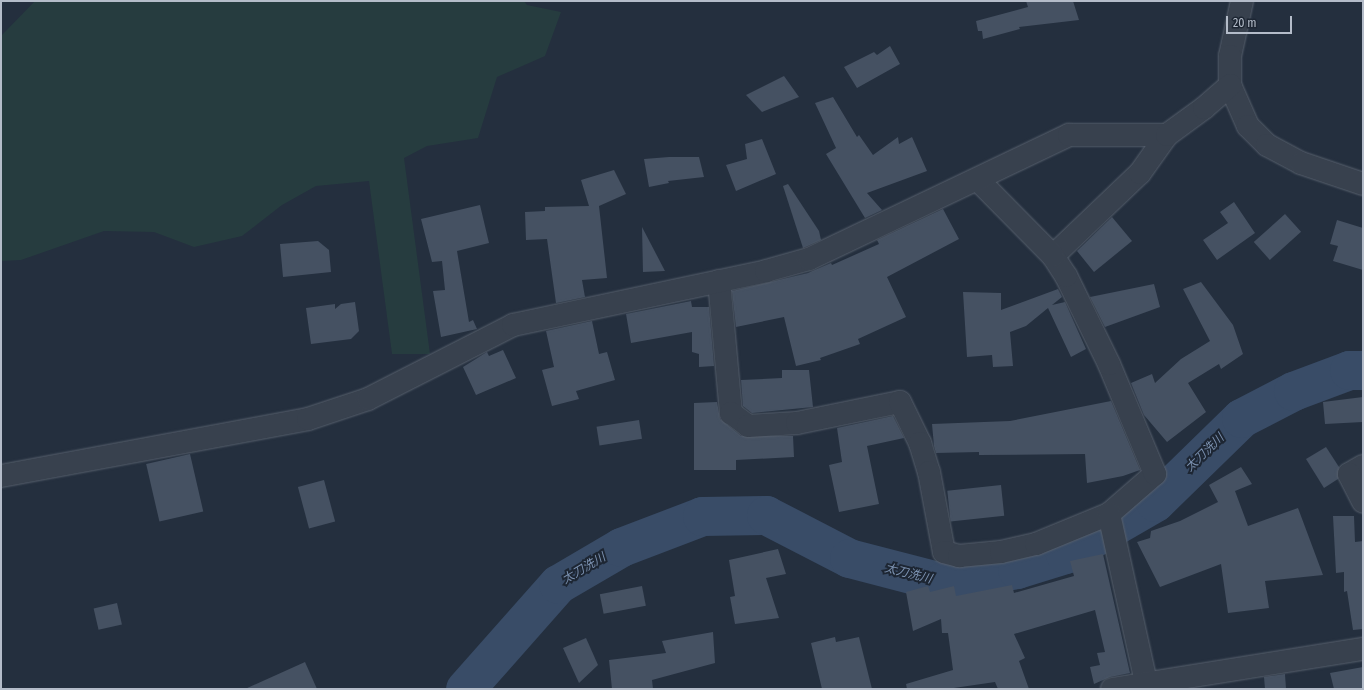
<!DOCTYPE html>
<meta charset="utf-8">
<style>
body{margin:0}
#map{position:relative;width:1364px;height:690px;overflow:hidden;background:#242f3e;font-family:"Fira Sans Condensed","Noto Sans JP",sans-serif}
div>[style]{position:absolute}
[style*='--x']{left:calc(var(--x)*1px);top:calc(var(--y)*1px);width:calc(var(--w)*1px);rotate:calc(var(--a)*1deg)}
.green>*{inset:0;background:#263c3f}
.river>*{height:39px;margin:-19.5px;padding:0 19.5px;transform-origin:19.5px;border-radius:19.5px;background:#394c67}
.building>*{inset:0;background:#455162;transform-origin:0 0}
.roads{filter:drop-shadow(0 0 1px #565f6c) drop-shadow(0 0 1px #565f6c)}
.minor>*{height:22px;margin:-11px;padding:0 11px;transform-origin:11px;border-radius:11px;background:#38414e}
span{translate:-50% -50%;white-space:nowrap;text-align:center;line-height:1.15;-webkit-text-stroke:4px #1d2633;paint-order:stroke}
.water-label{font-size:12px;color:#7c92b1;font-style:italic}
.frame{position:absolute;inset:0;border:2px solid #b4bcc9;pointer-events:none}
.scale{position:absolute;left:1226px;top:16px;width:66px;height:18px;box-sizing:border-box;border:2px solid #b4bcc9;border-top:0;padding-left:5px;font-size:12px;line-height:14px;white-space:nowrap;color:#b4bcc9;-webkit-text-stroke:3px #1d2633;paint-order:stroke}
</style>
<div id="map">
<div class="green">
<i style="clip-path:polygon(35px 1px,524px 1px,527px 5px,561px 12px,545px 56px,497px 77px,478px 138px,427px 146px,404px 158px,430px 354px,392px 354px,369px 181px,316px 186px,282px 205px,242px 236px,194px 247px,154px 232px,104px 231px,21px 260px,1px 261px,1px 36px)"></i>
</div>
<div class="river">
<i style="--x:465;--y:689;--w:140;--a:-48.5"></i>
<i style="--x:558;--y:584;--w:73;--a:-30.4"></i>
<i style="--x:621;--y:547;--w:87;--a:-20.9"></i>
<i style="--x:702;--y:516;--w:64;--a:-0.9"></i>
<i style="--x:766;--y:515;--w:93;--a:27.4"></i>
<i style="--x:849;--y:558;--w:95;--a:14.6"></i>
<i style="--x:941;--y:582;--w:77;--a:-9.7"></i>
<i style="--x:1017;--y:569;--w:50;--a:-17.4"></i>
<i style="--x:1065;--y:554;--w:104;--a:-30"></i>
<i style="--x:1155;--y:502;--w:120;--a:-44.3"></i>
<i style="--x:1241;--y:418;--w:59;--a:-27.4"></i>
<i style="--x:1293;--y:391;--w:60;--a:-20.6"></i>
<i style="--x:1349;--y:370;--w:14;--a:0"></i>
</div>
<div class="building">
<i style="clip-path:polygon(1026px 1px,1073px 1px,1079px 20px,1019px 27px,1020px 29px,983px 39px,982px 31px,978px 31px,976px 21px,1028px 7px)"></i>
<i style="clip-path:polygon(890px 46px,900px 64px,857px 88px,844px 67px,874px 52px,877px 55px)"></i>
<i style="clip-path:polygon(784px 76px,799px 97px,762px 112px,746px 95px)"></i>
<i style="clip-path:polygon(833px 97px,857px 137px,859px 135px,873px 155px,898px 137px,899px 144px,912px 137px,927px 171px,867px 193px,882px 210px,865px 218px,826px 154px,836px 148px,815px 103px)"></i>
<i style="clip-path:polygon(762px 139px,776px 174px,736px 191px,726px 165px,747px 159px,745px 144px)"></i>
<i style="clip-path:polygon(669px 157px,699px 157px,704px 177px,668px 181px,669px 183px,649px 187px,644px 159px)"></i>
<i style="clip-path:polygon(614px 170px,626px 194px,599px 206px,607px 278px,582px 280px,585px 297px,556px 303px,547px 239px,526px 240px,525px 212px,545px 211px,545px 207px,589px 206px,581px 180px)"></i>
<i style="clip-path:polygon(788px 184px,819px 231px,821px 240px,803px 248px,783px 186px)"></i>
<i style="clip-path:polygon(1234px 202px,1255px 233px,1217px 260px,1203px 240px,1228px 223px,1220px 212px)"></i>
<i style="clip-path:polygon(480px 205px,489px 243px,457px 251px,469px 322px,473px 320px,477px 329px,441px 337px,433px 291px,445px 290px,442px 261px,432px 262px,421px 219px)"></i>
<i style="clip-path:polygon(943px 209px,959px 239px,887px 277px,906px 317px,858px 339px,860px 344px,820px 358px,821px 360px,796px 366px,784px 317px,736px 327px,732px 291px,808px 273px,831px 263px,832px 265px,879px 244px,877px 240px)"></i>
<i style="left:1285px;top:214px;width:24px;height:42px;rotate:48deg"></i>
<i style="clip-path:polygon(1112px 217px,1132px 241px,1094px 272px,1077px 251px)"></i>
<i style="clip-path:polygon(1337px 220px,1363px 228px,1363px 270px,1333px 261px,1338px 246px,1330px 244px)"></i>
<i style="clip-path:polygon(642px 227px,665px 271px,643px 272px)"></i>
<i style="clip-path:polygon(318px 241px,329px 250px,331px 272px,283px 277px,280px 244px)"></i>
<i style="clip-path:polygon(1201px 282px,1233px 325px,1243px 354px,1221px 369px,1219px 364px,1188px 383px,1206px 412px,1167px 442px,1144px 415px,1131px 383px,1152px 374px,1155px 383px,1181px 359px,1210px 341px,1183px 289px)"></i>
<i style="clip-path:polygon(1154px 284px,1160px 307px,1105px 327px,1090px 297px)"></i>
<i style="clip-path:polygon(1058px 289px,1062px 297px,1052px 305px,1065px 302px,1086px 349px,1071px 357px,1048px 308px,1026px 326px,1010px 332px,1013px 366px,993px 367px,992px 355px,967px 357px,963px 292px,1001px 293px,1001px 310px)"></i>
<i style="clip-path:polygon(691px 301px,692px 307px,709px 307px,714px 366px,699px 367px,699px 354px,692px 352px,692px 332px,631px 343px,626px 314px)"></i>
<i style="clip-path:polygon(355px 302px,359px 331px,351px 339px,311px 344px,306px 308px,335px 304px,335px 309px,341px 304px)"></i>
<i style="clip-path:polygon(592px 321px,599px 354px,607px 352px,615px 380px,576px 391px,579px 399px,552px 406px,542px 370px,554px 367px,546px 331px)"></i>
<i style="clip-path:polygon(503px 350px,516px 378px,476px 395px,463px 367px,487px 352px,489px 356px)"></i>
<i style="clip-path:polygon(782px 370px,809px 370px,813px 407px,752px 413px,743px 406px,741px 380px,782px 378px)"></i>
<i style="clip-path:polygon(1363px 397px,1363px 422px,1325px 424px,1323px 402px)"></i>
<i style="clip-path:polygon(1111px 401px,1140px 470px,1123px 476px,1087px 483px,1085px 454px,979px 455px,979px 452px,936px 453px,934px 446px,932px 424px,1010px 421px)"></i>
<i style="clip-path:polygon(717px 402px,720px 419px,741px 436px,793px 436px,794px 457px,736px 460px,736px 470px,694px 470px,694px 403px)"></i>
<i style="clip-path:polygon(893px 416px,904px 438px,867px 446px,879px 504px,839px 512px,829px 465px,842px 462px,837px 428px)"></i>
<i style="left:639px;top:420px;width:19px;height:43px;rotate:81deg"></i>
<i style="clip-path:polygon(1326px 447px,1339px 467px,1338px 479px,1324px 488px,1306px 459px)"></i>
<i style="left:190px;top:454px;width:59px;height:45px;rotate:77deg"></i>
<i style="clip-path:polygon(1241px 467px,1252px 484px,1235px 491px,1248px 526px,1298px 508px,1323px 575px,1265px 581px,1269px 608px,1228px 613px,1221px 564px,1160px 587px,1137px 542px,1150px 538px,1151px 531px,1180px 521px,1218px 502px,1209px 485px)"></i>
<i style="left:324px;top:480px;width:43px;height:27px;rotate:75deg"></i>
<i style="left:1001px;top:485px;width:31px;height:54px;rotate:84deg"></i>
<i style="clip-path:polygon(1333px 516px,1354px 516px,1355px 542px,1363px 541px,1363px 629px,1353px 630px,1347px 591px,1344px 592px,1344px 572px,1336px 573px)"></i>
<i style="clip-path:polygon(778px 549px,786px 574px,766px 578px,779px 618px,735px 624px,730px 597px,735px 596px,729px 560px)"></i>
<i style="clip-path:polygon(1103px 554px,1130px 673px,1110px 677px,1094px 684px,1090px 667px,1100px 665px,1097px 653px,1105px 652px,1095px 610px,1014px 634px,1025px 658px,1019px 661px,1029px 689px,998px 689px,995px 682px,947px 689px,907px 689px,906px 684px,953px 670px,948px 633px,942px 633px,941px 619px,913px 631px,906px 592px,928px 586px,930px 592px,954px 586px,956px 596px,1012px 585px,1014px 593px,1074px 576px,1070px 561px)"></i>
<i style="left:642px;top:586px;width:20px;height:43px;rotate:79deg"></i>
<i style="left:117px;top:603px;width:22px;height:24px;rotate:77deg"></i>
<i style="clip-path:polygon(713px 632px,715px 663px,652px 680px,653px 689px,612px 689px,609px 660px,666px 653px,662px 641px)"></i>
<i style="clip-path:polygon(835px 637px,836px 642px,859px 637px,872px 689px,822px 689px,811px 643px)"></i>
<i style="clip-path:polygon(586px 638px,598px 665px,579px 683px,563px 648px)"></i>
<i style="clip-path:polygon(305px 662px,317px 689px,245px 689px)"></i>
<i style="clip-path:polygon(1363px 667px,1363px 689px,1334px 689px,1330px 673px)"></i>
<i style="clip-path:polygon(1285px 674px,1286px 689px,1265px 689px,1264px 677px)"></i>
</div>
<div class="roads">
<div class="minor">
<i style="--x:1242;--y:1;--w:56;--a:102.3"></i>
<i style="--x:1230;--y:56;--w:29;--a:90"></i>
<i style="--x:1230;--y:85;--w:45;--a:66.3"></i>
<i style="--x:1248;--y:126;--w:27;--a:45"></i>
<i style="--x:1267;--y:145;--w:38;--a:28"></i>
<i style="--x:1301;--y:163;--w:65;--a:18.7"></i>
<i style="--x:1053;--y:256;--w:120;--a:-43.7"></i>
<i style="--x:1140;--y:173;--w:47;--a:-54.6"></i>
<i style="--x:719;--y:281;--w:133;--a:84.8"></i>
<i style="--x:731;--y:413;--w:21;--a:37"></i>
<i style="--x:748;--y:426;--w:49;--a:-3.5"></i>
<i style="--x:797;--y:423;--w:105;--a:-11.5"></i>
<i style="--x:900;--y:402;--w:46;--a:64"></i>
<i style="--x:920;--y:443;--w:30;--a:73"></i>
<i style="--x:929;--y:472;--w:81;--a:79.4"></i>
<i style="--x:944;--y:552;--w:16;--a:15"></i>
<i style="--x:959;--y:556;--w:42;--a:-5.4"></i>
<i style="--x:1001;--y:552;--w:36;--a:-13"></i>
<i style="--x:1036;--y:544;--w:79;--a:-22.3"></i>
<i style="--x:1109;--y:514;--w:61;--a:-41"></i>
<i style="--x:1155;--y:474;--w:119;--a:-112.7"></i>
<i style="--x:1109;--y:364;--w:98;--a:-116"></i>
<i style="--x:1066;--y:276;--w:24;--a:-123"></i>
<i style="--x:1053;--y:256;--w:107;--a:-134.6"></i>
<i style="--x:1363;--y:466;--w:16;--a:150"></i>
<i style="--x:1349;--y:474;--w:31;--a:63"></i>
<i style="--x:1;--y:476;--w:312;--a:-10.5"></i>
<i style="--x:308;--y:419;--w:63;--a:-18.4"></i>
<i style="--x:368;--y:399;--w:163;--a:-27"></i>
<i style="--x:513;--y:325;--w:259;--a:-12"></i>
<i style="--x:766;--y:271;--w:45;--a:-15.6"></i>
<i style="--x:809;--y:259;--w:288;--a:-25.5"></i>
<i style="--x:1069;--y:135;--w:98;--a:0"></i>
<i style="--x:1167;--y:135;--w:46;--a:-36.1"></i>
<i style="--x:1204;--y:108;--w:35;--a:-41"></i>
<i style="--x:1109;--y:514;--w:172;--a:77.6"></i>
<i style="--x:1112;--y:689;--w:254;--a:-9.1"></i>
</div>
</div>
<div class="water-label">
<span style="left:1205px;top:453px;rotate:-44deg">太刀洗川</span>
<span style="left:584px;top:569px;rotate:-31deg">太刀洗川</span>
<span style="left:908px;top:574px;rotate:14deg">太刀洗川</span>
</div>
<div class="frame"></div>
<div class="scale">20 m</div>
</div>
